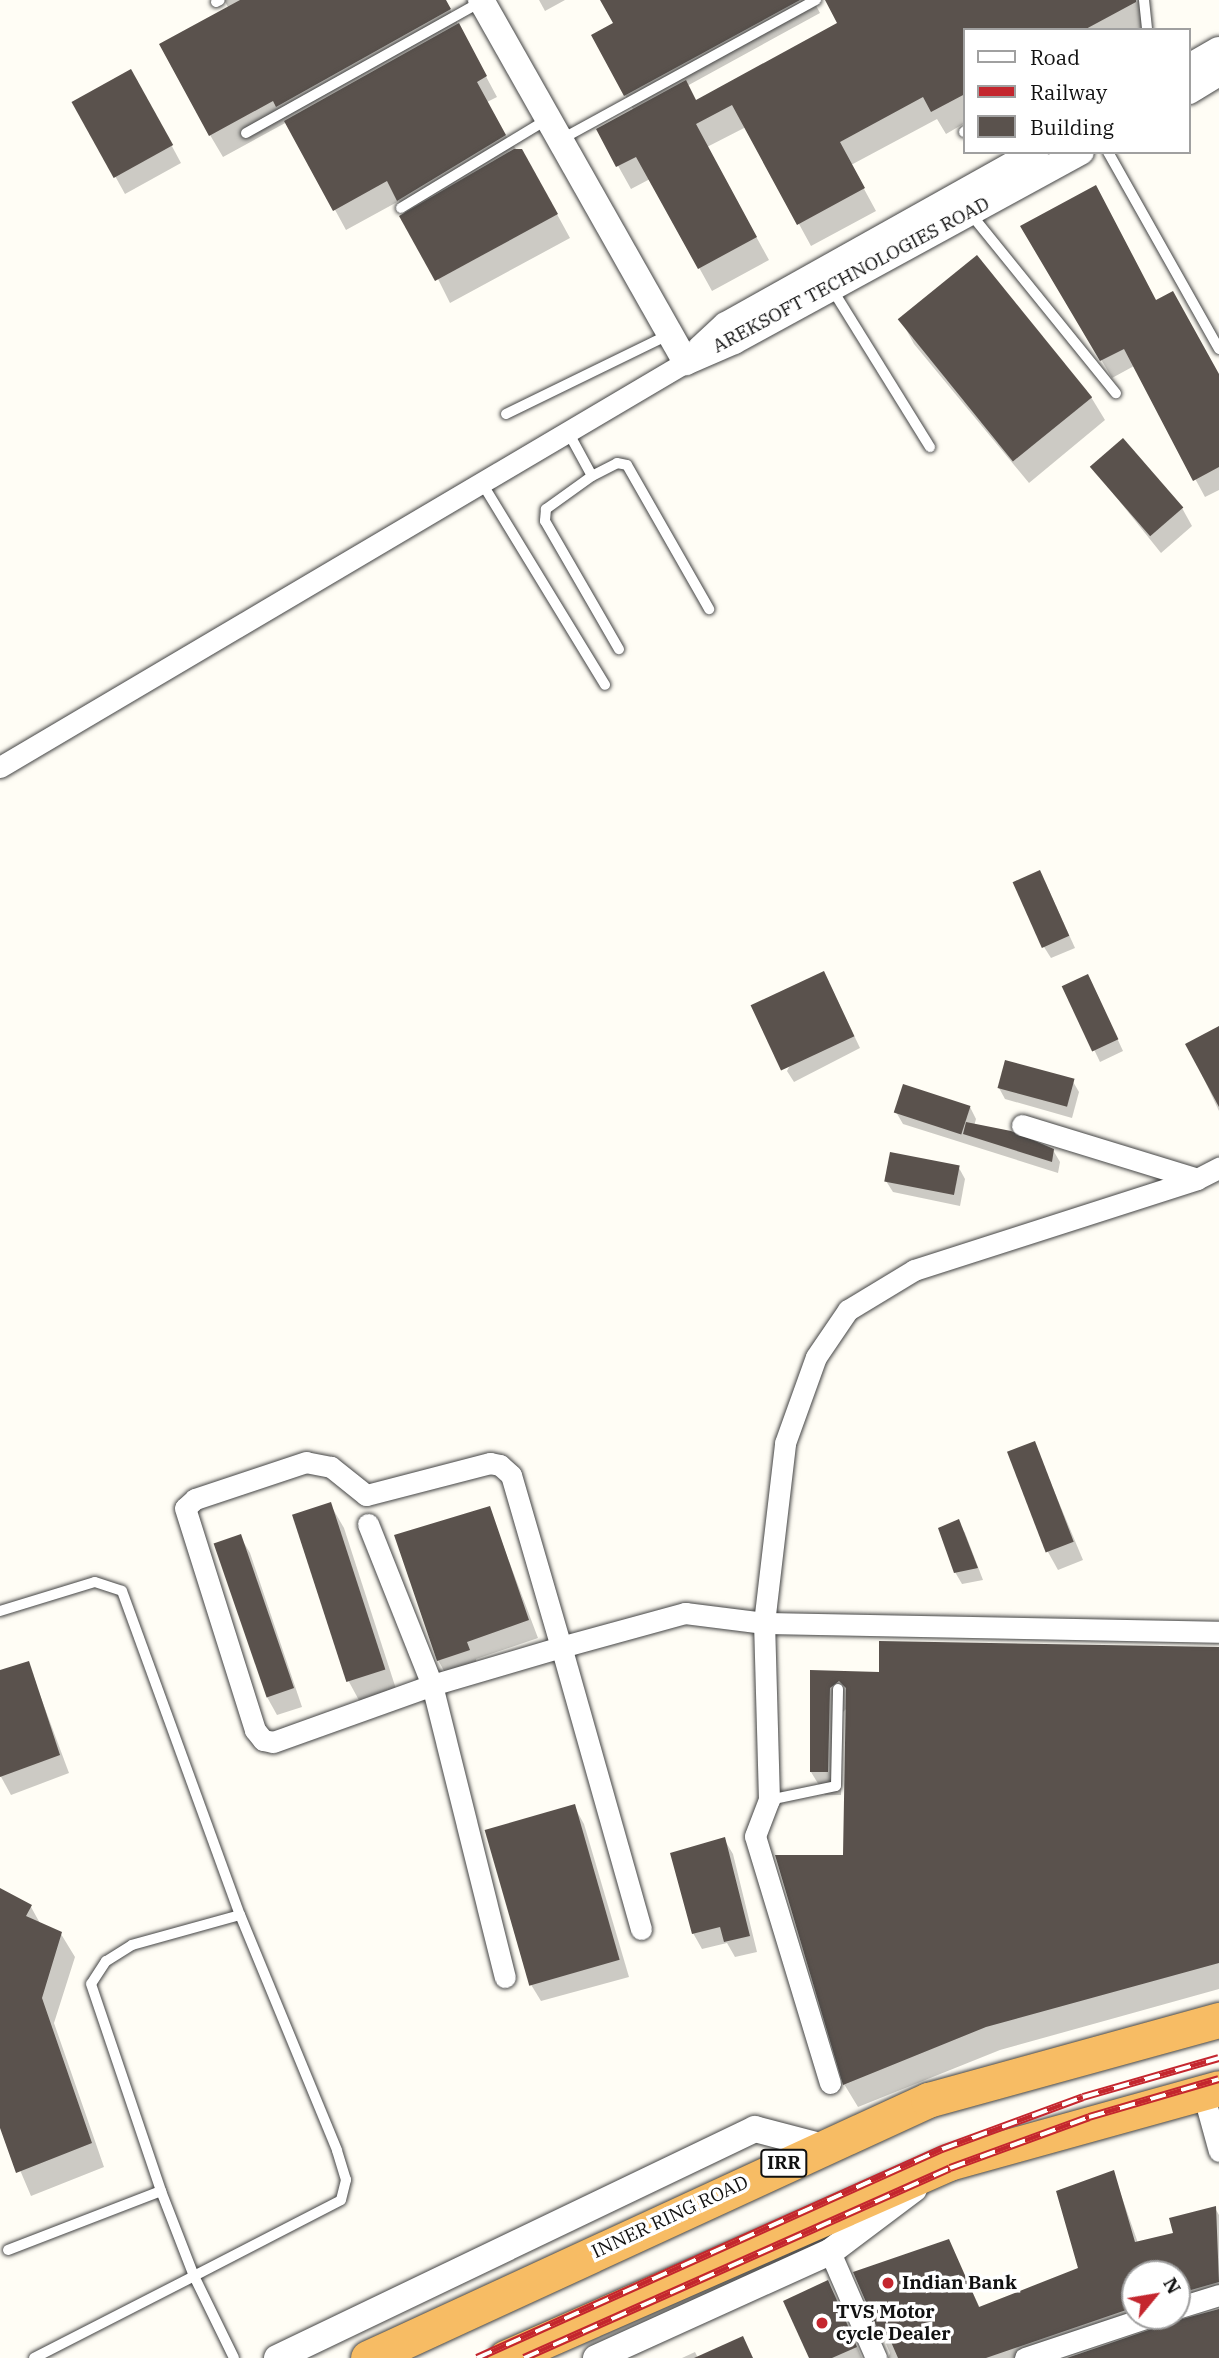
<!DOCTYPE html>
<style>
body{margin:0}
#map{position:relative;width:1219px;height:2358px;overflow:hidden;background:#fffdf5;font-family:"IBM Plex Serif",serif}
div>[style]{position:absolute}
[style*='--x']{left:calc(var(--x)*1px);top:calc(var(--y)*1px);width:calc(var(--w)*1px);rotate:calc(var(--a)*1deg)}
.shadow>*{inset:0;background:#0003}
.building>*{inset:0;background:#5a524d;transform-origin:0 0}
.roads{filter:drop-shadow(0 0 2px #444) drop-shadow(0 0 2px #444)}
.service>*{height:10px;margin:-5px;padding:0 5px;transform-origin:5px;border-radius:5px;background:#fff}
.minor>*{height:21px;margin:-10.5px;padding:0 10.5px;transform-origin:10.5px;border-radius:10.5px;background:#fff}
.tertiary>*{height:26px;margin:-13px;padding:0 13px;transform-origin:13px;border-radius:13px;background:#fff}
.trunk>*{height:35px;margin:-17.5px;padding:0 17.5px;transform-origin:17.5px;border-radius:17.5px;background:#f7bc64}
.rail>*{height:8px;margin-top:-4px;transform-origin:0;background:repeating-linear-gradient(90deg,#fff 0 16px,#c4262e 0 32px);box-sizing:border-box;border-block:2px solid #c4262e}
.dots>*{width:19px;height:19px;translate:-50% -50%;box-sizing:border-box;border:4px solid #fff;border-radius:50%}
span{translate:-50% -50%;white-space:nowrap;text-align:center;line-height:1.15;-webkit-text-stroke:7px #fff;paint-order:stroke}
.shield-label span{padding:2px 5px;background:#fff;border:2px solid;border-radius:5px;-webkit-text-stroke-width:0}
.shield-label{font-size:18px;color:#111;font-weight:700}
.street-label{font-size:19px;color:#111}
.poi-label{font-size:19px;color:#111;font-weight:700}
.left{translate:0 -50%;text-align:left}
.legend{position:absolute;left:963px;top:28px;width:228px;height:126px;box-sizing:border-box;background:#fff;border:2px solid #a0a0a0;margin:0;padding:9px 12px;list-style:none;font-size:21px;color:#111}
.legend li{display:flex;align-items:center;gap:14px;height:35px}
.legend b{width:35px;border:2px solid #a0a0a0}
.north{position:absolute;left:1121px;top:2260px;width:70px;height:70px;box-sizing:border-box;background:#fff;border:2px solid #a0a0a0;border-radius:50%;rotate:60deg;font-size:19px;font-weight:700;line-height:28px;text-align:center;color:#111}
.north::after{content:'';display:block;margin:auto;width:24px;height:32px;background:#c4262e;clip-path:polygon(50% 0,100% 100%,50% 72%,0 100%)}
</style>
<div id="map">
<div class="shadow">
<i style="clip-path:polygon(224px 0,445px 0,497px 97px,487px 102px,500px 128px,535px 174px,570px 238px,450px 303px,399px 201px,346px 230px,287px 122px,223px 157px,210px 135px,228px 7px)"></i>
<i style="clip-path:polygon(539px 0,565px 0,545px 11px)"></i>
<i style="clip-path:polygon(602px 0,813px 0,820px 13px,687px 86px,696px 102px,840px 24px,843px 0,1141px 0,1149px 25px,1139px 30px,965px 30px,965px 123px,946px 134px,937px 119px,851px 165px,876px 211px,811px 246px,746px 127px,707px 147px,769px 260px,712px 291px,650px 179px,631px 189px,598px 130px,634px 111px,625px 95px,615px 24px)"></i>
<i style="clip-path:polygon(141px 89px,181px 163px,125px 194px,74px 102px)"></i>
<i style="clip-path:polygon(1022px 226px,1156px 302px,1219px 376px,1219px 490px,1205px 497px,1134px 366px,1112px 378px)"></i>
<i style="clip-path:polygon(901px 320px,1091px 397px,1105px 420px,1029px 483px,914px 344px)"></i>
<i style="clip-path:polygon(1092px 467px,1182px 508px,1192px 526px,1161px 553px)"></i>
<i style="clip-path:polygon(1046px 884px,1075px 948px,1051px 958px,1044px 947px)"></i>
<i style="clip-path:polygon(830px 985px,860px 1048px,794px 1082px,787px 1071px)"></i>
<i style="clip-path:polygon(1064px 987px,1094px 988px,1123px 1051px,1100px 1062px)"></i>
<i style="clip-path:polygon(1219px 1028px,1219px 1111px,1188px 1045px)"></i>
<i style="clip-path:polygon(1072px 1080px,1079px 1092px,1072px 1118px,1005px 1099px,999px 1088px)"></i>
<i style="clip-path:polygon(970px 1107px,976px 1119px,974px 1126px,1053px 1150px,1060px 1162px,1058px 1173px,903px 1124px,896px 1112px)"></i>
<i style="clip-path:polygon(959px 1168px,965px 1179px,960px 1206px,893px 1192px,886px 1181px)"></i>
<i style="clip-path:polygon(1034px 1443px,1083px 1560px,1058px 1570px,1048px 1552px)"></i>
<i style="clip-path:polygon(330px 1504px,344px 1528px,397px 1692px,361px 1704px,348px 1680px)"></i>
<i style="clip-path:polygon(489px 1508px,538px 1638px,476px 1659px,478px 1668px,448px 1678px,438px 1660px)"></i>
<i style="clip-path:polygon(958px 1521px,965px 1533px,983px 1580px,962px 1584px,955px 1572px)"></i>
<i style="clip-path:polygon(240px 1536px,250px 1553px,302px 1707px,277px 1715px,267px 1697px)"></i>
<i style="clip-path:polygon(1219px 1649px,1219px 1989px,1000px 2050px,858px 2107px,844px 2084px,847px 1708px,843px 1712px,841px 1795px,825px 1795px,811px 1772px,812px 1672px,881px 1674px)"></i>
<i style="clip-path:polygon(28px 1663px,69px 1773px,11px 1795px,0 1775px,0 1672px)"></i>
<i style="clip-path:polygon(574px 1806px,584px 1824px,629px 1977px,541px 2001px,530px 1983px)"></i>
<i style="clip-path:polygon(724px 1839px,733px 1854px,757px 1952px,735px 1957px,727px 1943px,702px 1949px,693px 1933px)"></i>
<i style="clip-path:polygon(0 1905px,31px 1907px,41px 1925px,61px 1934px,75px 1957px,54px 2023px,104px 2167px,31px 2196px,0 2123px)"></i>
<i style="clip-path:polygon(1113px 2172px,1138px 2243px,1175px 2234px,1215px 2208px,1219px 2215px,1219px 2299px,1177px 2315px,1177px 2274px,1135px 2274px,1135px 2316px,1176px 2316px,1170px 2323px,1219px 2310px,1219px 2358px,1067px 2358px,1156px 2330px,1164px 2322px,1156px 2318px,1036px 2358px,888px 2358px,890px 2353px,855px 2273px,948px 2241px,980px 2308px,1080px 2269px)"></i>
<i style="clip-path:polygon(827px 2282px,836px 2297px,862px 2358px,811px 2358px)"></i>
<i style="clip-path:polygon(695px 2352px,698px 2358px,682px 2358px)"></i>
</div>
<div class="building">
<i style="clip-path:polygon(240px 0,446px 0,451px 9px,276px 107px,273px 101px,209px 136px,159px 44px)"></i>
<i style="clip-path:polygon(600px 0,800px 0,624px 96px,591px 35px,613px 23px)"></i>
<i style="clip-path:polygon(825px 0,1136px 0,1136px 2px,1084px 30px,965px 30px,965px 94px,931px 112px,923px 97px,840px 142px,865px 188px,797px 225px,732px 105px,696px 124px,757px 237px,698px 269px,636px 157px,616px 167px,596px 129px,686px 80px,696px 100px,837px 23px)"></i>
<i style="clip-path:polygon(459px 23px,487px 76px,477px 82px,506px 135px,397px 201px,387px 181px,333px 211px,284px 121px)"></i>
<i style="left:131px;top:69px;width:87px;height:68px;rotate:61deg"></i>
<i style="clip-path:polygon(514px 149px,522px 149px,558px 214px,435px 281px,399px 216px)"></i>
<i style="clip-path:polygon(1096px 185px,1156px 300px,1173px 291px,1219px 374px,1219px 467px,1193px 481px,1124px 349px,1100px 361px,1020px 226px)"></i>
<i style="left:977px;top:255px;width:183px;height:102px;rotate:51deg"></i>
<i style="left:1123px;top:438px;width:92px;height:44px;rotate:49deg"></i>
<i style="left:1040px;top:870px;width:72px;height:30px;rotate:66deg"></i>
<i style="left:824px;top:971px;width:72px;height:81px;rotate:65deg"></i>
<i style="left:1088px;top:974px;width:72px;height:29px;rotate:65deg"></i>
<i style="clip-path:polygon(1219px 1026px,1219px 1107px,1185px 1044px)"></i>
<i style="left:1005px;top:1060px;width:72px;height:29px;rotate:15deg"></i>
<i style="left:903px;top:1084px;width:71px;height:30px;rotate:18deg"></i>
<i style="clip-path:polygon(966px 1122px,1011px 1131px,1054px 1149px,1052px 1162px,963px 1134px)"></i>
<i style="left:890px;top:1152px;width:71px;height:30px;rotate:11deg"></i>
<i style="left:1035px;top:1441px;width:108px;height:30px;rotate:69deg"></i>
<i style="left:331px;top:1502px;width:176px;height:41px;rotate:72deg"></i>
<i style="clip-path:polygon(490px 1506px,529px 1620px,467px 1642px,470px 1650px,437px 1661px,394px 1535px)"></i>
<i style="clip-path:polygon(959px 1519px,978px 1568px,954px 1573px,938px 1528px)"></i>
<i style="left:241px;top:1534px;width:163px;height:29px;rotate:71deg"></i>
<i style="clip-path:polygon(879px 1641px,1219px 1647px,1219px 1963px,986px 2027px,843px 2085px,775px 1855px,843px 1855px,846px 1688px,839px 1681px,830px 1688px,828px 1772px,810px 1772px,810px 1670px,879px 1672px)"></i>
<i style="clip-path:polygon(29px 1661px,60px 1755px,0 1777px,0 1670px)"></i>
<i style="left:575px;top:1804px;width:162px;height:94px;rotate:74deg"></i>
<i style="clip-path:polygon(725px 1837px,750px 1936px,724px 1942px,720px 1927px,692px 1934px,670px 1853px)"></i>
<i style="clip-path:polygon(0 1888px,32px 1905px,26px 1916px,62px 1932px,42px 1998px,92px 2143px,16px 2173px,0 2128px)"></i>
<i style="clip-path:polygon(1114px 2170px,1135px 2242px,1173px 2233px,1169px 2218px,1216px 2206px,1219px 2282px,1177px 2294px,1177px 2274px,1135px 2274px,1135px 2307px,986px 2358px,898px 2358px,888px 2335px,881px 2337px,853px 2272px,949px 2239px,979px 2307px,1078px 2268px,1056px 2191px)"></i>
<i style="clip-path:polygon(828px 2280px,857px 2347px,832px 2358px,809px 2358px,783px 2301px)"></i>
<i style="clip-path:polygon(1219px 2309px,1219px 2358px,1067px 2358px,1175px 2321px)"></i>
<i style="clip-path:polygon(743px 2336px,753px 2358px,694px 2358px)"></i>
</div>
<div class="roads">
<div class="service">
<i style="--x:1144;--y:0;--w:30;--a:84"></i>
<i style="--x:216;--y:2;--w:4;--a:-27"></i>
<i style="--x:964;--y:132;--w:1;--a:-45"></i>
<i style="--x:246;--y:133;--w:270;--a:-29.2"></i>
<i style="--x:560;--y:140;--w:292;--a:-28.7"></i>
<i style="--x:1108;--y:152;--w:226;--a:60.6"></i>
<i style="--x:401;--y:208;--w:172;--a:-31.2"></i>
<i style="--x:970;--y:213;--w:232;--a:51"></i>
<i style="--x:832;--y:289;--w:186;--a:58.2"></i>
<i style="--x:506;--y:414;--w:182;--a:-26"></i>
<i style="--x:567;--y:430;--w:52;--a:61.5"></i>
<i style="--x:592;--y:476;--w:28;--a:-27"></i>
<i style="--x:617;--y:463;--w:10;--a:11"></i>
<i style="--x:627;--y:465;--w:166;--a:60.3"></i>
<i style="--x:592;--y:476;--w:57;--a:144.3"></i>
<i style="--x:546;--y:509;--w:12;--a:95"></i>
<i style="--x:545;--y:521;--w:148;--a:60"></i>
<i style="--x:480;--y:480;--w:240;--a:58.6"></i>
<i style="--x:0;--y:1611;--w:99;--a:-17"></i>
<i style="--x:95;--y:1582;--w:28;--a:18"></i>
<i style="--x:122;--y:1591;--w:345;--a:70"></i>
<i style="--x:769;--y:1800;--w:68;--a:-11.8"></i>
<i style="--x:836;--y:1786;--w:97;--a:-88.8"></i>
<i style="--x:8;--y:2250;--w:164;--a:-21.1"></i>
<i style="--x:34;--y:2358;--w:180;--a:-27.1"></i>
<i style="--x:194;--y:2276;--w:165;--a:-27.3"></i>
<i style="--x:341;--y:2200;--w:21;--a:-76"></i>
<i style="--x:346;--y:2180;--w:31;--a:-107"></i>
<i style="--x:337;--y:2150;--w:254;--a:-112.4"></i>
<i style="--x:240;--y:1915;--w:112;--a:164.5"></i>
<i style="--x:132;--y:1945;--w:31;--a:148"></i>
<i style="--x:106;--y:1961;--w:27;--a:123"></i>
<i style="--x:91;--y:1984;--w:219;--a:71.3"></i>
<i style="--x:161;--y:2191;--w:91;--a:68.8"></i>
<i style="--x:194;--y:2276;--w:91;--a:64"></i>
</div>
<div class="minor">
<i style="--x:0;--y:767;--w:797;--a:-30.56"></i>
<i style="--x:1022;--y:1125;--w:183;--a:17.1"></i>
<i style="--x:368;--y:1524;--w:173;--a:68.3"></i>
<i style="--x:432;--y:1685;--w:301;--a:76"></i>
<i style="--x:641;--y:1929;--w:293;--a:-105.8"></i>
<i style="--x:561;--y:1647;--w:179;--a:-106.2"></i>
<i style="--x:511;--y:1475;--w:15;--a:-138"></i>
<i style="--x:500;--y:1465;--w:10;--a:-169"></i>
<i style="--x:490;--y:1463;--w:128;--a:165.5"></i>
<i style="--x:366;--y:1495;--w:45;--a:-141.3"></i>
<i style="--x:331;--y:1467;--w:25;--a:-169"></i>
<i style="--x:306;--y:1462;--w:117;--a:161.6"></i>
<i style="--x:195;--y:1499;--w:13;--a:138"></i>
<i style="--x:185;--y:1508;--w:233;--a:72.5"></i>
<i style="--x:255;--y:1730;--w:13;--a:51"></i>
<i style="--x:263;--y:1740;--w:10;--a:11"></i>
<i style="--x:273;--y:1742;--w:169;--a:-19.7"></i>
<i style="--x:432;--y:1685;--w:134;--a:-16.4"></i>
<i style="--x:561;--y:1647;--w:129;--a:-15.3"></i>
<i style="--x:685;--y:1613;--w:80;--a:7.2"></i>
<i style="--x:764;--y:1623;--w:455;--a:1.1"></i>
<i style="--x:830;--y:2083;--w:258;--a:-106.9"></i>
<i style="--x:755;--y:1836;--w:39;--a:-69"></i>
<i style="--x:769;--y:1800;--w:177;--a:-91.6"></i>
<i style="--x:764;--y:1623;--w:181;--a:-83.3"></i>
<i style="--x:785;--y:1443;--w:91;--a:-70.2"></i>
<i style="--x:816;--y:1357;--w:57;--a:-55.8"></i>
<i style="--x:848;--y:1310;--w:77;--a:-31.2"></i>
<i style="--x:914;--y:1270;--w:297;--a:-17.8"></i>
<i style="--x:1197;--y:1179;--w:25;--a:-27"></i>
<i style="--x:1203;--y:2093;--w:60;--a:74.6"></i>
<i style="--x:830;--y:2252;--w:116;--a:66.5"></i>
<i style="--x:1177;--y:2308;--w:44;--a:-17.2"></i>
<i style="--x:1025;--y:2358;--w:133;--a:-18.4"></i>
</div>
<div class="tertiary">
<i style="--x:481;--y:0;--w:416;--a:60.5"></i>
<i style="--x:1189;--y:67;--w:34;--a:-30"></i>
<i style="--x:1189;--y:91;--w:35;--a:-31"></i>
<i style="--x:700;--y:349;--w:35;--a:-43"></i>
<i style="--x:726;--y:325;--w:355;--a:-29.2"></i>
<i style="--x:686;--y:362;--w:52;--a:-23.6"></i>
<i style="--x:734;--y:341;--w:395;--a:-28.6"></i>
<i style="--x:277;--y:2358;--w:530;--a:-25.6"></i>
<i style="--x:755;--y:2129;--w:67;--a:14.7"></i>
<i style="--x:596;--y:2358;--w:257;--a:-24.4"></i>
<i style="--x:830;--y:2252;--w:105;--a:-36.9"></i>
</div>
<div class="trunk">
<i style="--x:368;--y:2358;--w:617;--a:-24.74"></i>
<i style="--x:928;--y:2100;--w:302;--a:-15.4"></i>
<i style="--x:505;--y:2358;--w:485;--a:-23.7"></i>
<i style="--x:949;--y:2163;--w:280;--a:-15.5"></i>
</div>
</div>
<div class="rail">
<i style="--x:477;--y:2358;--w:510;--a:-24.2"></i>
<i style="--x:942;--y:2149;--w:150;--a:-20.2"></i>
<i style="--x:1083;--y:2097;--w:141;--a:-16"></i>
<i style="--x:524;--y:2358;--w:466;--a:-24"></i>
<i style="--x:950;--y:2168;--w:148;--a:-20.1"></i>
<i style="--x:1089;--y:2117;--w:135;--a:-16.3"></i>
</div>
<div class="dots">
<i style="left:888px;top:2283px;background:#c4262e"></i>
<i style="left:822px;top:2323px;background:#c4262e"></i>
</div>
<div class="shield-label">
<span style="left:784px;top:2163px">IRR</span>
</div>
<div class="street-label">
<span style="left:851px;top:275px;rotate:-28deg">AREKSOFT TECHNOLOGIES ROAD</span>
<span style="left:670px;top:2217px;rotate:-25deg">INNER RING ROAD</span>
</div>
<div class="poi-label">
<span class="left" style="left:902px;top:2283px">Indian Bank</span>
<span class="left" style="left:836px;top:2323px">TVS Motor<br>cycle Dealer</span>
</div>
<ul class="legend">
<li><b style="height:9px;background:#fff"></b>Road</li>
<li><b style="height:9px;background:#c4262e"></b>Railway</li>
<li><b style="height:19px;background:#5a524d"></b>Building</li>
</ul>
<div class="north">N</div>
</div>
